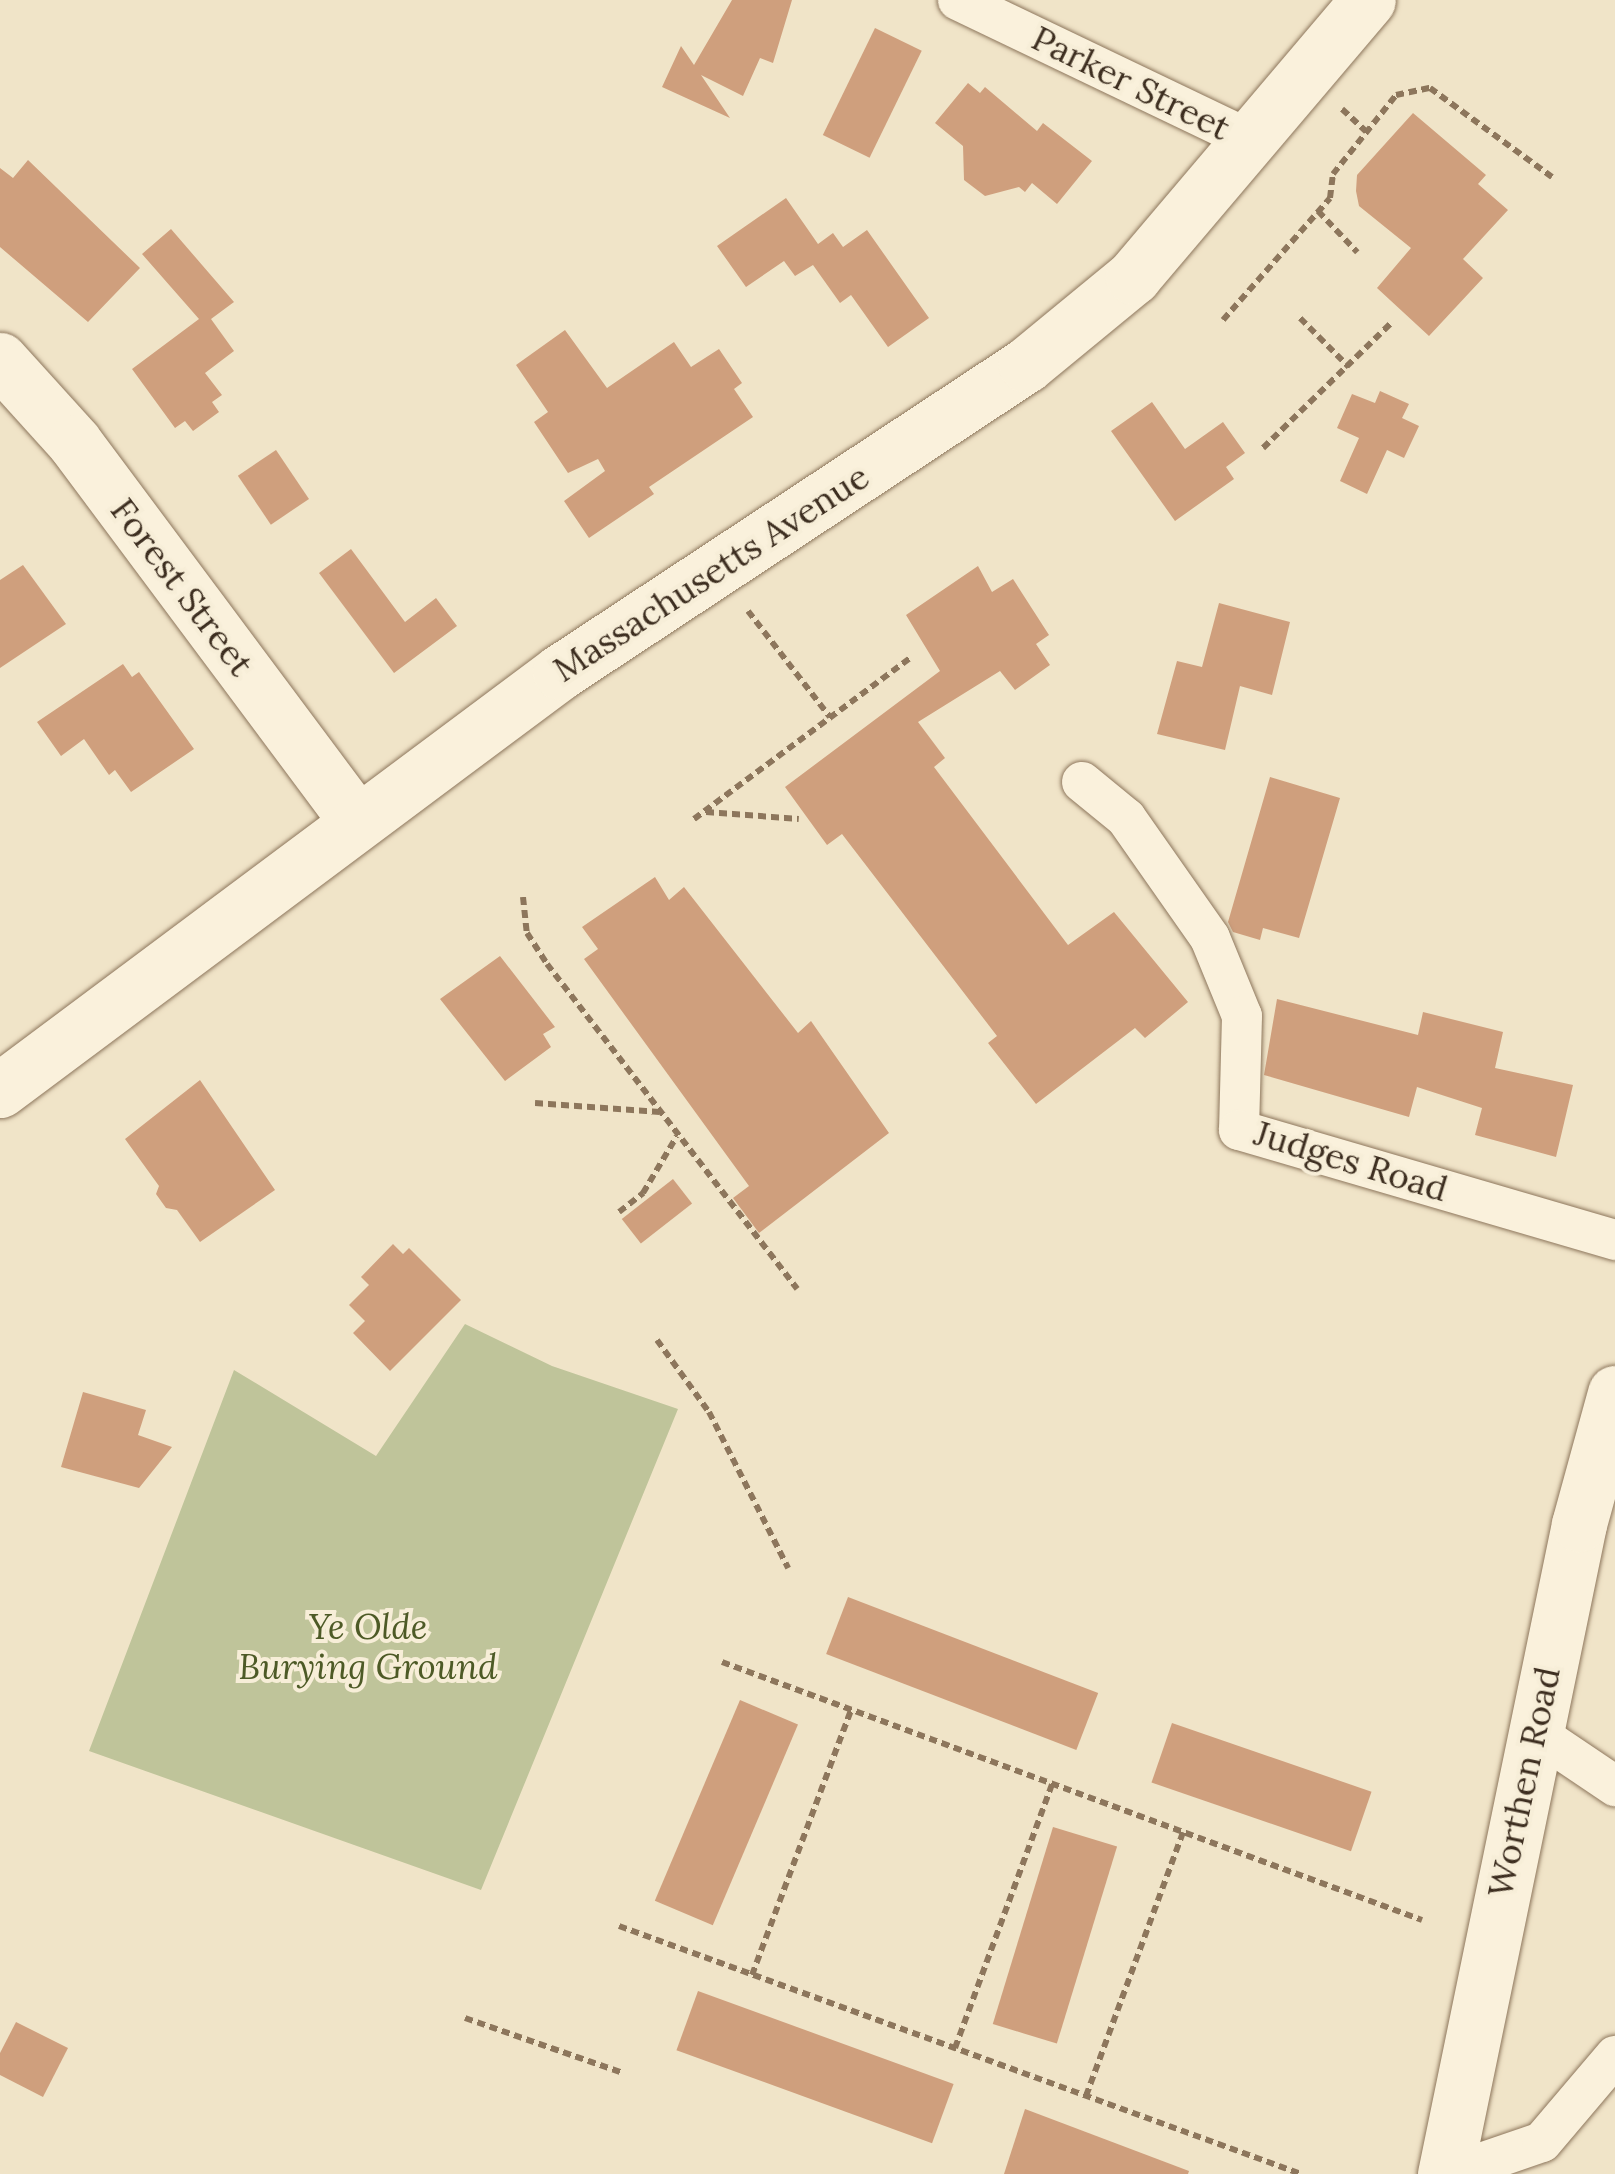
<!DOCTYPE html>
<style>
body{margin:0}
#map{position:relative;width:1615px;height:2174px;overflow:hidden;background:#f0e4c8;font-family:Lora,serif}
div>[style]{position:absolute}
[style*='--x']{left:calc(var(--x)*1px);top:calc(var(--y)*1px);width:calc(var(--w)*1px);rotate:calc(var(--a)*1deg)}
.cemetery>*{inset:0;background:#bfc49a}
.building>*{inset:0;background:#cf9f7d;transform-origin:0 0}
.path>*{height:6px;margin-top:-3px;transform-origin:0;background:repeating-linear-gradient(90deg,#8d765c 0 8px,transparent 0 13px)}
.roads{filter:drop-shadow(0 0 2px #8d765c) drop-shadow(0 0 2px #8d765c)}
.street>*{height:40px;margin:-20px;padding:0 20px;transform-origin:20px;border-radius:20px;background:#faf1dc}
.secondary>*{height:55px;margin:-27.5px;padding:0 27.5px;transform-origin:27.5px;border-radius:27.5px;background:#faf1dc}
span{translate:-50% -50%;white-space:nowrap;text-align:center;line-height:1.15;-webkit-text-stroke:8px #f7eed8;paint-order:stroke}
.street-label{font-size:35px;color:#3d2e20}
.park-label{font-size:35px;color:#4d5a26;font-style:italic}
</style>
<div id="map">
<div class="cemetery">
<i style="clip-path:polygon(465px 1324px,552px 1366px,678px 1409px,481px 1890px,89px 1751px,234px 1370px,376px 1456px)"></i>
</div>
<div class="building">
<i style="clip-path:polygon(732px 0,792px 0,773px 63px,760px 58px,743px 96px,701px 75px,730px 118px,662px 87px,681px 46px,694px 65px)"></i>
<i style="left:875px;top:28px;width:52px;height:119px;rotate:26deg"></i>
<i style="clip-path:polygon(968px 83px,980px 93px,985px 87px,1037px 131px,1043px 123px,1092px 161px,1057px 204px,1032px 183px,1025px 192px,1019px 187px,985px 196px,964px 180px,963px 146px,935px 123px)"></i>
<i style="clip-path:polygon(1413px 113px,1486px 175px,1478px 184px,1508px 210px,1463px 259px,1483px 278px,1429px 336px,1377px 288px,1411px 248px,1359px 206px,1356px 191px,1357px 175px)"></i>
<i style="clip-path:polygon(28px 160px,140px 268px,88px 322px,0 247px,0 168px,13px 178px)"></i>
<i style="clip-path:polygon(786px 198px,818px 244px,833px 233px,843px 247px,867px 230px,929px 318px,888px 347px,851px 295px,840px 303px,813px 265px,795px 276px,784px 261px,746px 287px,717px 246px)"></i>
<i style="clip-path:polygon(171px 229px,234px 302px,211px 319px,234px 351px,205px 373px,222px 395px,212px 402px,219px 412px,193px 431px,185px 421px,175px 428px,132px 369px,199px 319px,142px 254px)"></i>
<i style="clip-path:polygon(565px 330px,607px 388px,674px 342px,691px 367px,719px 349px,742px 383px,734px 389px,753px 417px,649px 487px,654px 494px,589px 538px,564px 501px,605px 471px,598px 459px,568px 473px,534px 422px,548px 412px,516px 365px)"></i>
<i style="clip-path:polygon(1380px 391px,1409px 404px,1402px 418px,1419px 426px,1404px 458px,1387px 450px,1367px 494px,1340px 481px,1359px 438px,1337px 428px,1352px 394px,1375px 403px)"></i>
<i style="clip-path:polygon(1152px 402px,1185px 449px,1223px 422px,1245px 453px,1226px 467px,1234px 479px,1175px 521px,1111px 431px)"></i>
<i style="left:276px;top:450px;width:59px;height:46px;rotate:56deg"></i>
<i style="clip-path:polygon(351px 549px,405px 622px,436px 598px,457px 626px,394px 673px,319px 573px)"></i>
<i style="clip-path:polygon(23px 565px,66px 624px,0 668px,0 580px)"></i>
<i style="clip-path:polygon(978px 566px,992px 592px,1013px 579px,1049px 635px,1036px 644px,1050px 665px,1015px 690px,1000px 671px,918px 722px,945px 758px,934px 767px,1068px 945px,1114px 912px,1188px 1002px,1145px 1038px,1135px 1028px,1036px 1104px,988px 1043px,997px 1036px,842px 834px,827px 845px,785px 787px,940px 671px,906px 615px)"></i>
<i style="clip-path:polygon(1219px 603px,1290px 622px,1272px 695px,1240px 686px,1225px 750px,1157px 734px,1177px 661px,1202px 667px)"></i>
<i style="clip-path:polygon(123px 664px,132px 677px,139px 672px,194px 749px,131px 792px,115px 770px,109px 775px,84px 739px,61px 756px,37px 722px)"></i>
<i style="clip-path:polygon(1270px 777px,1340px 798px,1299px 938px,1263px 928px,1260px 940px,1233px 932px,1228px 922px)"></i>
<i style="clip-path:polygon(655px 877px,669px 900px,684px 887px,798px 1033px,811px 1021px,889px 1133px,759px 1233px,733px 1198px,749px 1186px,584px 959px,598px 949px,582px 927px)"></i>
<i style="clip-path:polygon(500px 956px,555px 1027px,543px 1034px,551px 1047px,505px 1081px,440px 999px)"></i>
<i style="clip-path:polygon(1277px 999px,1418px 1035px,1423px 1012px,1503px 1032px,1495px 1068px,1573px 1085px,1556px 1157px,1475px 1135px,1482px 1108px,1417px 1087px,1409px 1117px,1264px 1075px)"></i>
<i style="clip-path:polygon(200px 1080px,275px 1190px,200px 1242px,177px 1210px,166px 1208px,156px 1194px,159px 1186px,125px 1139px)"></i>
<i style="left:673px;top:1179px;width:31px;height:65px;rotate:52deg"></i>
<i style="clip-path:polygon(393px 1244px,403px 1254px,409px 1248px,461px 1300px,390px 1371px,353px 1333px,365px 1321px,349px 1305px,369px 1285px,361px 1277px)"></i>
<i style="clip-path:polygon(83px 1392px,146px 1410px,138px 1435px,172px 1447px,139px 1488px,61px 1467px)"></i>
<i style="left:848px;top:1597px;width:268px;height:61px;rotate:21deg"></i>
<i style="left:740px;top:1700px;width:63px;height:218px;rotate:23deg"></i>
<i style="left:1172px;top:1723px;width:211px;height:63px;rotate:19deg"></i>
<i style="left:1053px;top:1827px;width:67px;height:206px;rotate:17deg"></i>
<i style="left:698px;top:1991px;width:272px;height:63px;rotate:20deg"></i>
<i style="clip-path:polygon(16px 2022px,68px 2048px,43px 2097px,0 2075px,0 2053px)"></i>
<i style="clip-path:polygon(1025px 2109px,1189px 2171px,1188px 2174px,1004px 2174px)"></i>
</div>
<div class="path">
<i style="--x:1342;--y:109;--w:33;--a:43"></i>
<i style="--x:1318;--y:211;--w:57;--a:46.4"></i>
<i style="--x:1300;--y:318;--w:69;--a:45"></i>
<i style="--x:1223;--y:320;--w:162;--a:-48.7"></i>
<i style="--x:1330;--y:198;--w:24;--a:-83"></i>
<i style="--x:1333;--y:174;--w:101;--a:-51.4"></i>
<i style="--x:1396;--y:95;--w:35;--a:-12"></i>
<i style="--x:1430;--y:88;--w:151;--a:36.1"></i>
<i style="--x:1263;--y:448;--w:179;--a:-44.3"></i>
<i style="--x:748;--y:611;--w:134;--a:52.3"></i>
<i style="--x:706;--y:812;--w:93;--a:4.3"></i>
<i style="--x:694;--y:819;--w:271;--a:-36.7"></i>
<i style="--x:523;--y:897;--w:36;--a:84"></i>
<i style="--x:527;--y:933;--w:37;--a:57"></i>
<i style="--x:547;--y:964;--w:410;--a:52.4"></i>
<i style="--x:535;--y:1103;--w:125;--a:4.1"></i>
<i style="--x:619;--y:1212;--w:31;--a:-38"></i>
<i style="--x:643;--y:1193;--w:66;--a:-59.2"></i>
<i style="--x:657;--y:1340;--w:89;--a:54.2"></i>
<i style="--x:709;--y:1412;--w:175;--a:63.1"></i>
<i style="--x:722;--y:1662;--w:746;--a:20.23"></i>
<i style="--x:619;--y:1926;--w:726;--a:19.98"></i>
<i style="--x:752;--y:1975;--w:283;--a:-69.5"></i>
<i style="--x:465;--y:2018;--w:167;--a:19.2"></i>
<i style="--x:955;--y:2048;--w:281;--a:-69.8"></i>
<i style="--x:1086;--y:2096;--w:281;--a:-69.8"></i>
</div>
<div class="roads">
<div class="street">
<i style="--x:958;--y:0;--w:324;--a:25.6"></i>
<i style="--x:1082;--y:782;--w:57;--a:39.3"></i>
<i style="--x:1126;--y:818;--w:146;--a:55"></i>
<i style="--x:1210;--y:938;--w:84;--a:67.7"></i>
<i style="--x:1242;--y:1016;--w:114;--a:91.5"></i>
<i style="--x:1239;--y:1130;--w:392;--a:16.3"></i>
<i style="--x:1535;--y:1732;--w:97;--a:34"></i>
<i style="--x:1449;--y:2174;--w:98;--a:-19"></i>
<i style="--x:1542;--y:2142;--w:113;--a:-49.7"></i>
</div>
<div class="secondary">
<i style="--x:0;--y:360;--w:110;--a:47.9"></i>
<i style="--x:74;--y:442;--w:473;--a:53.3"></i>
<i style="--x:0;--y:1090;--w:699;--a:-36.74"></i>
<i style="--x:560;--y:672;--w:558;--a:-33.38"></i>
<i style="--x:1026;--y:365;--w:139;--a:-39.4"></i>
<i style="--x:1133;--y:277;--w:363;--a:-49.7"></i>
<i style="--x:1445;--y:2174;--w:664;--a:-78.35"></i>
<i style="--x:1579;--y:1524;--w:136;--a:-74.6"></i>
</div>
</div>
<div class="street-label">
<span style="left:1131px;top:83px;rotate:26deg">Parker Street</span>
<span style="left:711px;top:573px;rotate:-33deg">Massachusetts Avenue</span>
<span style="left:182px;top:587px;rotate:53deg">Forest Street</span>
<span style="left:1351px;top:1161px;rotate:17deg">Judges Road</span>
<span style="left:1524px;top:1782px;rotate:-78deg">Worthen Road</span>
</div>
<div class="park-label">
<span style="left:368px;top:1647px">Ye Olde<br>Burying Ground</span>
</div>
</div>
